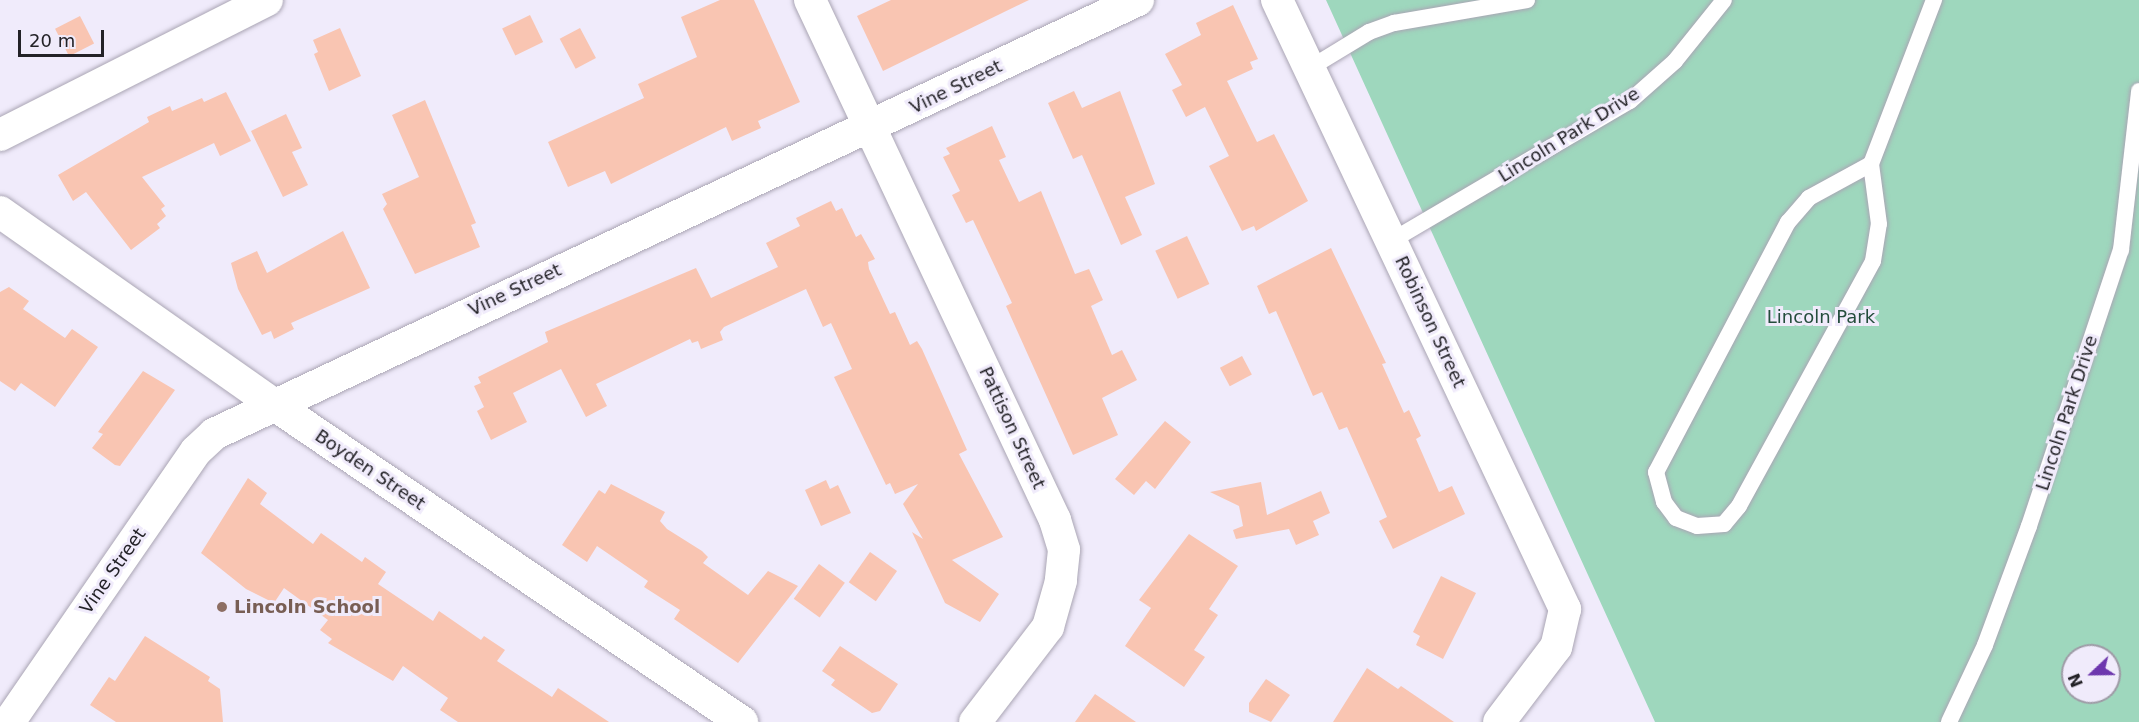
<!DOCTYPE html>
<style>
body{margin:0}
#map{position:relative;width:2139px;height:722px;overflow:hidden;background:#f0ebfb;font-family:"DejaVu Sans",sans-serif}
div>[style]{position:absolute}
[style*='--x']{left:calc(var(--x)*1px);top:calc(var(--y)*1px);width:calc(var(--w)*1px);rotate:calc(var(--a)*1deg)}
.green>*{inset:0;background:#9ed7bd}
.building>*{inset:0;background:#f9c5b2;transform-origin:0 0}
.roads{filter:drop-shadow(0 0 2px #aaa5b4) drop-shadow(0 0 2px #aaa5b4)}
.service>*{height:16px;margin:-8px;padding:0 8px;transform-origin:8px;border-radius:8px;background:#fff}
.minor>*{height:32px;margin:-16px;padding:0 16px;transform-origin:16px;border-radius:16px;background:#fff}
.dots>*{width:16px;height:16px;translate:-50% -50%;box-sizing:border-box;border:3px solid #f0ebfb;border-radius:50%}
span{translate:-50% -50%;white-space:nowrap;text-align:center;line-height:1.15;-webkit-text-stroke:6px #f0ebfb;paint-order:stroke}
.street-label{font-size:18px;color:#232227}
.park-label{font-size:18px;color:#244d3c}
.education-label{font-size:18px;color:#785e54;font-weight:700}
.left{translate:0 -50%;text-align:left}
.north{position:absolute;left:2061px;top:644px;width:60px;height:60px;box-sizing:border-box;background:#f0ebfb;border:2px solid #9e9ba6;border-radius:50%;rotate:248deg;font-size:16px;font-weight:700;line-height:24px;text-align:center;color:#232227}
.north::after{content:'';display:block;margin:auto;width:21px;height:27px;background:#6d37ae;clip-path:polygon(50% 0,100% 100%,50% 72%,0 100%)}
.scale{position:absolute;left:18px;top:30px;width:86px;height:27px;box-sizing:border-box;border:3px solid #232227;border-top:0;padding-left:8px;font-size:18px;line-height:21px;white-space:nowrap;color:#232227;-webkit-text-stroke:4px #f0ebfb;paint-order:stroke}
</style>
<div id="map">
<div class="green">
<i style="clip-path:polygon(evenodd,1326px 0,2139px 0,2139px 722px,1655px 722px,1326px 0,2073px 656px,2109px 656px,2109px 692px,2073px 692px,2073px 656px)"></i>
</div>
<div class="building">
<i style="clip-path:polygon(720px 0,754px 0,800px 102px,758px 121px,761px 128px,732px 141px,726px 127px,611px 184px,605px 171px,568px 187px,548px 142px,644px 98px,638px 84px,697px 57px,681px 17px)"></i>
<i style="clip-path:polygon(891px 0,1029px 0,883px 71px,857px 16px)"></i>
<i style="clip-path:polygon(1233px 5px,1258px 59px,1250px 62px,1253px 69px,1227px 81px,1257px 142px,1274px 134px,1308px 201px,1256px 231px,1254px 226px,1242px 231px,1209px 166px,1229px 156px,1205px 107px,1186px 117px,1172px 90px,1182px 85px,1165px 54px,1201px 35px,1196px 23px)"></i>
<i style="left:530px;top:15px;width:30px;height:31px;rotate:64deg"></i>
<i style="left:80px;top:16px;width:31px;height:28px;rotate:63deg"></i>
<i style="clip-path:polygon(340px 28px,361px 76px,329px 91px,314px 54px,318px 52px,313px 40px)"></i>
<i style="left:580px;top:28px;width:34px;height:23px;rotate:62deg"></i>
<i style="clip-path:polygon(1074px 91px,1082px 108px,1120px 91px,1155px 184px,1125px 197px,1142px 235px,1121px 245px,1082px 155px,1073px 159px,1048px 103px)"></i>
<i style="clip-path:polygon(226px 92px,251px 141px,220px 156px,214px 143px,142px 177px,165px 206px,161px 209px,166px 216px,157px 224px,160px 228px,131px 250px,86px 192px,73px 201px,58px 175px,149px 122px,147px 117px,170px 106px,172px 111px,202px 98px,204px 102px)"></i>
<i style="clip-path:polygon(425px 100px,476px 223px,471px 225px,480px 247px,415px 274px,383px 209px,387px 204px,382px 194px,419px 177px,392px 115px)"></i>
<i style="clip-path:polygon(286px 114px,302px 148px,292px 152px,308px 185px,283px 197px,251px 131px)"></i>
<i style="clip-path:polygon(992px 126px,1006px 157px,999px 160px,1019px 202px,1041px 191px,1075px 274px,1089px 269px,1103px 300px,1091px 306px,1112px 355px,1122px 350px,1137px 380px,1102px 398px,1118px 435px,1073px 455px,1006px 306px,1012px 303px,973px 220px,966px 223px,952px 195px,960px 191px,943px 157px,950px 154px,946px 148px)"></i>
<i style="clip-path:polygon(831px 201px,836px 211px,842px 208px,856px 237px,861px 234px,875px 259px,868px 262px,869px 269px,890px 314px,895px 312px,910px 345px,917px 341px,922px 349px,967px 450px,959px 454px,1003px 537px,952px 560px,999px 594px,980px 622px,945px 603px,912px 532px,923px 539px,903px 504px,918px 484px,895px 494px,890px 483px,886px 485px,834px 377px,852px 369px,831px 323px,823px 327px,806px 289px,724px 327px,720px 332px,723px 340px,701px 349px,698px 341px,692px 343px,690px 339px,596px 384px,607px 406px,586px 417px,561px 369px,513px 393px,527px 422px,491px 440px,477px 411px,484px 407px,474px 386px,481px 383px,478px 377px,548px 342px,545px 332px,696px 268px,711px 298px,778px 267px,766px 243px,800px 226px,796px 218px)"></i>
<i style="clip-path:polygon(343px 231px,370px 288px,291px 323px,294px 329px,274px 339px,271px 331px,262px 335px,238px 289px,231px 263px,257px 251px,267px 273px)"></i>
<i style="left:1187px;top:236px;width:53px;height:35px;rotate:65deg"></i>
<i style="clip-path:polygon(1331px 248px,1386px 363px,1382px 364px,1404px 413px,1409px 410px,1421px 436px,1416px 439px,1439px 492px,1452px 486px,1465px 514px,1393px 549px,1379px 521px,1387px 517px,1347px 427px,1339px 430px,1322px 392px,1313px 396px,1276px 311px,1269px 314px,1257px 286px)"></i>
<i style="clip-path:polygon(9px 287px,29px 301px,23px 309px,65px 338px,72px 329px,98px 347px,55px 407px,21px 383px,15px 391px,0 381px,0 292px)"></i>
<i style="left:1242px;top:356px;width:21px;height:25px;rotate:62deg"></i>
<i style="clip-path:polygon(143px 371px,175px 390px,120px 466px,115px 465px,92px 448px,103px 434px,98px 432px)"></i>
<i style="clip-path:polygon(1165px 421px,1191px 442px,1155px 489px,1146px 481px,1134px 495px,1115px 479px)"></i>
<i style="clip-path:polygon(248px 478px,267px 493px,260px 504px,313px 544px,321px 533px,362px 562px,365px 557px,386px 572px,378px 584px,433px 621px,439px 611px,481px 640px,484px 636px,505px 650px,497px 661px,552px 697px,558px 688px,609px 722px,458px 722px,440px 710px,448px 698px,403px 666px,393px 681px,328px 643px,332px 639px,320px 630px,328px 620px,284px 588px,274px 603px,246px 589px,201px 553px)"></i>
<i style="clip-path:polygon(826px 480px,830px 489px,838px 485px,851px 513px,821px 526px,805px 490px)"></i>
<i style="clip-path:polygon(1261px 482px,1267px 515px,1321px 491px,1330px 513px,1313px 521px,1319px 535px,1296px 545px,1289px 529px,1236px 539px,1233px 530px,1243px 526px,1239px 506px,1210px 492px)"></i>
<i style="clip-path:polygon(611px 484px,665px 512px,660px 521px,667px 529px,702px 551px,708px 557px,703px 563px,748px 595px,768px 571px,798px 586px,738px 663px,674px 619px,680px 610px,644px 587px,648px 581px,597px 546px,587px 562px,562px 545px,599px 490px,605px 494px)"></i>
<i style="clip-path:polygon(1189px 534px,1238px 566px,1209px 609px,1218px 615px,1194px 650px,1205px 657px,1184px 687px,1125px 646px,1151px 608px,1139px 600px)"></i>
<i style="left:870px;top:552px;width:33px;height:37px;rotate:35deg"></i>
<i style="left:819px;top:564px;width:32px;height:43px;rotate:36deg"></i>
<i style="clip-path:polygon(1441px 576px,1476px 593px,1443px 659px,1416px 645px,1420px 636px,1413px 632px)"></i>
<i style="clip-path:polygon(145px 636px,210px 677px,208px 681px,220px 689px,223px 722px,116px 722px,90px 705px,109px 677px,115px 681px)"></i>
<i style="clip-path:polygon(840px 646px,898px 684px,880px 711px,872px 713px,831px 685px,835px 680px,822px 671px)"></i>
<i style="clip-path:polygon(1367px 668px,1398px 689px,1401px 686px,1454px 722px,1333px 722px)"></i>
<i style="clip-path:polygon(1266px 679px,1290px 695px,1271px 722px,1249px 712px,1249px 703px)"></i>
<i style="clip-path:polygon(1095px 694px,1136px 722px,1075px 722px)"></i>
</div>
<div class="roads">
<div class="service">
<i style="--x:1310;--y:68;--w:69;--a:-31.4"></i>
<i style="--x:1369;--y:32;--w:27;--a:-20"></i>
<i style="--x:1394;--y:23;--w:135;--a:-9.8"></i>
<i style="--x:1871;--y:164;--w:71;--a:151.3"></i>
<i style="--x:1809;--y:198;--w:32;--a:131"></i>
<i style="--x:1788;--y:222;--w:283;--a:117.8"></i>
<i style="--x:1656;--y:472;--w:31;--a:75"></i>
<i style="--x:1664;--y:502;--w:20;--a:53"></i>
<i style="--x:1676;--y:518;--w:22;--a:21"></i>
<i style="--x:1697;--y:526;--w:27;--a:-4"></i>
<i style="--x:1724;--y:524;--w:23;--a:-50"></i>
<i style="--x:1739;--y:506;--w:279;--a:-61.3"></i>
<i style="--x:1873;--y:261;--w:37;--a:-81"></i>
<i style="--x:1879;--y:224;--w:61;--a:-97.6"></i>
<i style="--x:1871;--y:164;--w:176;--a:-69"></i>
<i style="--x:1391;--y:241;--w:277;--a:-30.4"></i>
<i style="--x:1630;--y:101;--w:60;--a:-41.6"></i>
<i style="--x:1675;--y:61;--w:78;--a:-51.2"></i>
<i style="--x:1949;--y:722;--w:85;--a:-64.9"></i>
<i style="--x:1985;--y:645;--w:127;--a:-69.7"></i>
<i style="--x:2029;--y:526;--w:291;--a:-71.6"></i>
<i style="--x:2121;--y:250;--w:160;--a:-83.5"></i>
</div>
<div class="minor">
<i style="--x:810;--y:0;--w:575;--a:64.77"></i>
<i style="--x:1055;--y:520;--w:31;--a:73"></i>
<i style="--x:1064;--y:550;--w:31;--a:96"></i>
<i style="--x:1061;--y:581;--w:48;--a:105.8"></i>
<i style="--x:1048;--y:627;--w:120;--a:127.5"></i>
<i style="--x:1277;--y:0;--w:674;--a:64.69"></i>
<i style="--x:1565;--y:609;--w:39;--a:103"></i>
<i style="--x:1556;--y:647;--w:94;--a:127.2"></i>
<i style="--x:0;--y:135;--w:299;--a:-26.8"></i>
<i style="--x:0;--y:212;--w:334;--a:35.1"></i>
<i style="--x:273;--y:404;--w:567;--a:34.14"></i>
<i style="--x:9;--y:722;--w:329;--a:-55.4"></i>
<i style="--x:196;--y:451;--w:25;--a:-43"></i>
<i style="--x:214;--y:434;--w:1021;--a:-25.16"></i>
</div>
</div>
<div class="dots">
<i style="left:222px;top:607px;background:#8d6e63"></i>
</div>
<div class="street-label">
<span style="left:956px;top:87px;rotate:-26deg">Vine Street</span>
<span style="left:1569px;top:135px;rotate:-32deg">Lincoln Park Drive</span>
<span style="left:515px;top:290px;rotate:-25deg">Vine Street</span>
<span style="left:1430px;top:322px;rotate:65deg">Robinson Street</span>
<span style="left:2067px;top:413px;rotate:-72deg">Lincoln Park Drive</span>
<span style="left:1012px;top:428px;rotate:65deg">Pattison Street</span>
<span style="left:370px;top:470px;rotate:34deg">Boyden Street</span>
<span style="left:113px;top:571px;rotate:-55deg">Vine Street</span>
</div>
<div class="park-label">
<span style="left:1821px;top:317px">Lincoln Park</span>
</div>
<div class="education-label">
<span class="left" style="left:234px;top:607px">Lincoln School</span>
</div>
<div class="north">N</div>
<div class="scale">20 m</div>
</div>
